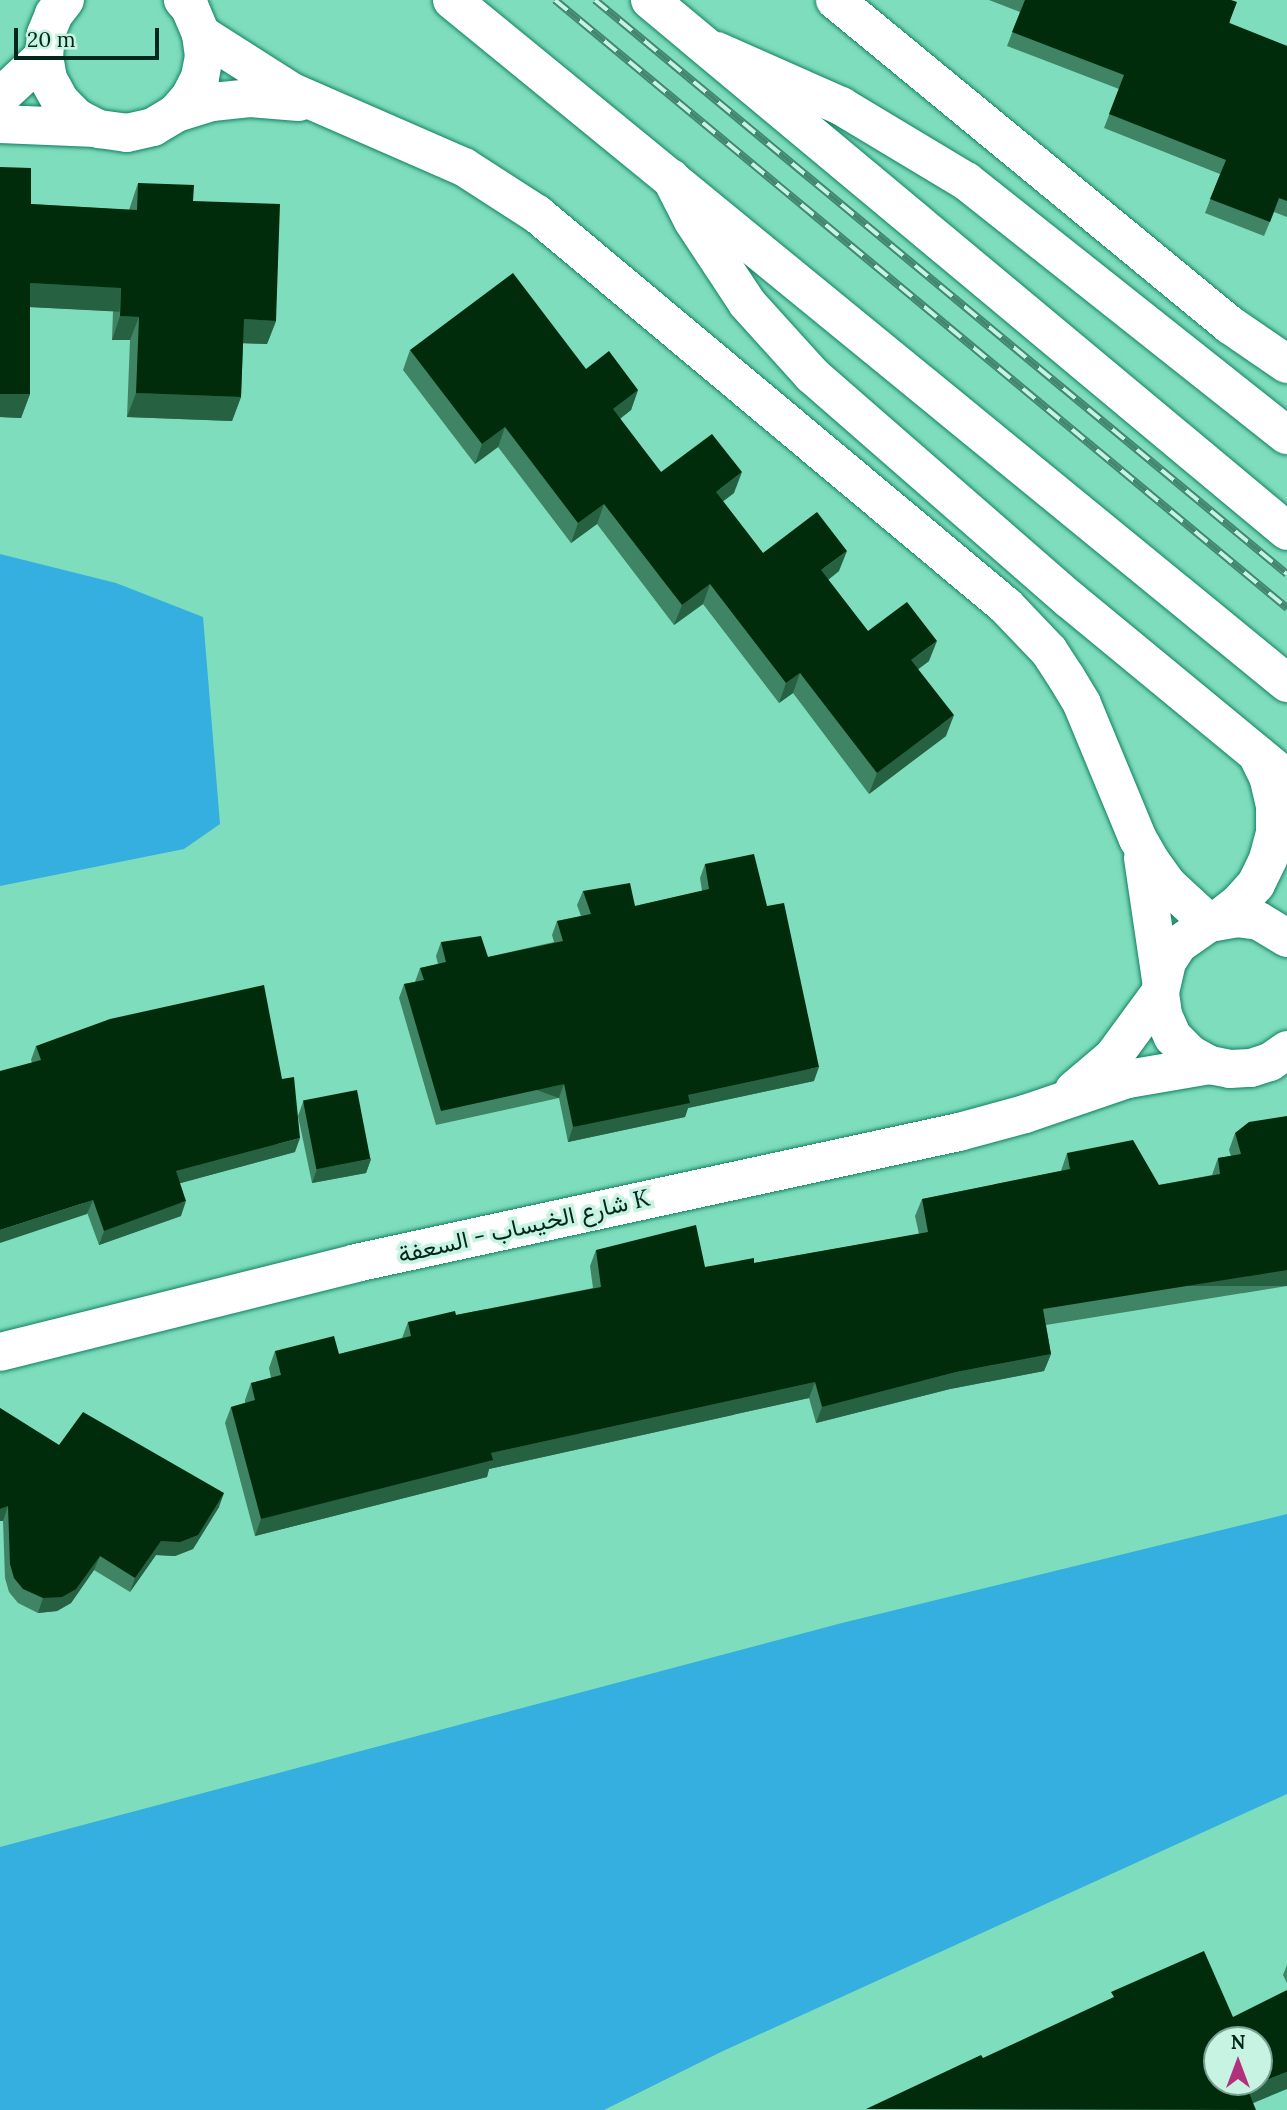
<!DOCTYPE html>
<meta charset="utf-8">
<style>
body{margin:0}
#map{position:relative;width:1287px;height:2110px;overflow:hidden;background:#7eddbc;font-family:Lora,Vazirmatn,serif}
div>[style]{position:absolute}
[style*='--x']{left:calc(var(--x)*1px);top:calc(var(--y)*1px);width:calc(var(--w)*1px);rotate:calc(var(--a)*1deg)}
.water>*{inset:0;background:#34afdf}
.roads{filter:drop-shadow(0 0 2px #118063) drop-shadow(0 0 2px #118063)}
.minor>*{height:38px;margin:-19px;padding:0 19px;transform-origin:19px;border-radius:19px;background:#fff}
.major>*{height:38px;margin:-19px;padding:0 19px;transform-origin:19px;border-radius:19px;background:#fff}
.rail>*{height:8px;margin-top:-4px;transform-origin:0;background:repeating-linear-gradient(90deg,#c7f3e2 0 16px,#438770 0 32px);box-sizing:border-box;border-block:2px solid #438770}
.wall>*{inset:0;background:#3f8464}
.shaded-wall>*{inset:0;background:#266141;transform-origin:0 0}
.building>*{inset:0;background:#002c0c;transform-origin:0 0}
span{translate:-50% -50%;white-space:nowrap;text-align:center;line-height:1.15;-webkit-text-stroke:7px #c7f3e2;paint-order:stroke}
.street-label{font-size:24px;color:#00271b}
.north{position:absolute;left:1203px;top:2026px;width:70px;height:70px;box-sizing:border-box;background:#c7f3e2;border:2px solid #77a192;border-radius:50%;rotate:0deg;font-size:19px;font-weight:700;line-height:28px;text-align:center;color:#00271b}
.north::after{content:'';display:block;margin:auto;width:24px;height:32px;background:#b2317c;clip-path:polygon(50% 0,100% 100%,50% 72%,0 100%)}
.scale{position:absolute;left:14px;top:28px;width:145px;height:32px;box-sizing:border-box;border:4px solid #00271b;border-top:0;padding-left:9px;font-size:21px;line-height:24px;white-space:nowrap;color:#00271b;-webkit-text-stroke:5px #c7f3e2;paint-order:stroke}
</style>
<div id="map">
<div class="water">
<i style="clip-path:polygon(0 554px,116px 583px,203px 617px,220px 824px,184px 849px,0 886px)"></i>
<i style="clip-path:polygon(1287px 1514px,1287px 1794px,723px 2051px,604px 2110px,0 2110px,0 1847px,842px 1623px)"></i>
</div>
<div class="roads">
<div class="minor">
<i style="--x:65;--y:0;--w:18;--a:128"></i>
<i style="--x:54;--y:14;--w:22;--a:112"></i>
<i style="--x:46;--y:34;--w:22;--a:95"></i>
<i style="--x:44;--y:56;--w:23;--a:80"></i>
<i style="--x:48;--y:79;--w:25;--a:61"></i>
<i style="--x:60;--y:101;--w:24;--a:45"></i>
<i style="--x:77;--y:118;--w:25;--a:27"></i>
<i style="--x:99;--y:129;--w:28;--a:8"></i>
<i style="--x:127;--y:133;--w:27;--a:-13"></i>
<i style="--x:153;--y:127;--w:27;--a:-31"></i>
<i style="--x:176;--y:113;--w:21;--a:-49"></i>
<i style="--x:190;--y:97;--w:22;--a:-63"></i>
<i style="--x:200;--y:77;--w:21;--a:-79"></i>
<i style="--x:204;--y:56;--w:22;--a:-98"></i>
<i style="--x:201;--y:34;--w:28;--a:-113"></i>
<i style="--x:190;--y:8;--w:11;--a:-131"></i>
<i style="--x:835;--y:0;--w:512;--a:39.45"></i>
<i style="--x:1230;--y:325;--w:69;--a:34.4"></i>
<i style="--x:201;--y:34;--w:108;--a:32.5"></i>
<i style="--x:292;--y:92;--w:188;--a:23.6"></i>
<i style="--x:464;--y:167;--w:87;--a:32.8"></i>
<i style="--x:537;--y:214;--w:611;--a:39.89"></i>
<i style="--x:1006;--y:606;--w:62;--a:46.3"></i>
<i style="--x:1049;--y:651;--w:31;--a:57"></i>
<i style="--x:1066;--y:677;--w:31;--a:59"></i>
<i style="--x:1082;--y:704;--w:146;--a:67.5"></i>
<i style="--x:1138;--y:839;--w:28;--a:60"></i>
<i style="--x:1152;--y:863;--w:27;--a:54"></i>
<i style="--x:1168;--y:885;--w:56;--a:42.8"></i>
<i style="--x:717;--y:51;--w:136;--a:23.9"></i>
<i style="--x:841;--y:106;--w:146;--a:31"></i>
<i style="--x:966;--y:181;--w:409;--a:38.4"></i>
<i style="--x:0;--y:97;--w:60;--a:-43"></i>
<i style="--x:176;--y:113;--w:38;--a:-17"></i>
<i style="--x:212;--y:102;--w:38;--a:-6"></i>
<i style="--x:250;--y:98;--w:49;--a:4.7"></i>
<i style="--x:0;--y:124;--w:96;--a:2.4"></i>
<i style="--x:671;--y:178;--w:48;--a:62.9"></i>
<i style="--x:693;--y:221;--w:98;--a:56.6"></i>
<i style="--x:747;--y:303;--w:97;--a:47.9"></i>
<i style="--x:812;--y:375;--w:341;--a:41.1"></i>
<i style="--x:1069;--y:599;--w:283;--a:39.5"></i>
<i style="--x:1143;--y:858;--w:123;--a:81.6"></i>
<i style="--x:1216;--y:921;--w:28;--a:-38"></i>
<i style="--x:1238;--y:904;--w:27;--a:-48"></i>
<i style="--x:1256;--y:884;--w:28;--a:-64"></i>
<i style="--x:1268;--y:859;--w:28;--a:-75"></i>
<i style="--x:1275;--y:832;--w:26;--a:-90"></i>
<i style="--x:1275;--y:806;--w:28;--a:-103"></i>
<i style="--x:1269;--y:779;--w:28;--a:-116"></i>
<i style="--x:1287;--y:938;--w:33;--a:-149"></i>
<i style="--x:1259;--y:921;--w:21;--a:-172"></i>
<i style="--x:1238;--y:918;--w:29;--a:170"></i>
<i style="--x:1209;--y:923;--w:38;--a:145"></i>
<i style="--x:1178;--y:945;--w:20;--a:123"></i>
<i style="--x:1167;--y:962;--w:32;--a:103"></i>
<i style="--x:1160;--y:993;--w:22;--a:82"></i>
<i style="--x:1163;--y:1015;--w:24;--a:66"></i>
<i style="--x:1173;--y:1037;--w:24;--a:45"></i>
<i style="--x:1190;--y:1054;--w:23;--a:29"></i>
<i style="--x:1210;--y:1065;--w:20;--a:11"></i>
<i style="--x:1230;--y:1069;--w:21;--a:-3"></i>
<i style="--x:1251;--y:1068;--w:20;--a:-18"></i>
<i style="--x:1270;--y:1062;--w:21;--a:-35"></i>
<i style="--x:1074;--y:1090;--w:51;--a:-40.2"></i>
<i style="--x:1113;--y:1057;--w:79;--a:-53.7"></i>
<i style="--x:0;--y:1352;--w:367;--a:-14"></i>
<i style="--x:356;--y:1263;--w:617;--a:-12.26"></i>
<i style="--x:959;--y:1132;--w:68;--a:-15.3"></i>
<i style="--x:1025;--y:1114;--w:109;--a:-18.8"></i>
<i style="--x:1128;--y:1079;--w:83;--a:-9.7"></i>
</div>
<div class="major">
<i style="--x:452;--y:0;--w:1079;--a:39.28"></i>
<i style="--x:650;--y:0;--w:829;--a:39.81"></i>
</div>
</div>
<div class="rail">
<i style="--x:555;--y:0;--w:952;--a:39.71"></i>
<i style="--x:595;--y:0;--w:899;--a:39.68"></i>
</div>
<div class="wall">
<i style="clip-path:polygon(989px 0,1231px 0,1230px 23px,1287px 46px,1287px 217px,1274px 212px,1264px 236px,1205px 213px,1220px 174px,1104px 128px,1119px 89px,1007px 46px,1020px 12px)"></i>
<i style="clip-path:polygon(0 167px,31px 204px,129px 210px,138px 183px,193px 201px,276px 321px,267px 344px,243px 343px,241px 397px,232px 421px,127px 417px,130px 340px,112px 340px,113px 311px,30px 307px,30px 394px,21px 418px,0 417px)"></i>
<i style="clip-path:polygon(410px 350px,586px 369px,638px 390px,631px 410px,620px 419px,661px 472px,734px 493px,723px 501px,763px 553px,839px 571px,828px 580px,868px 631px,929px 661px,918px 669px,946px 736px,869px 794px,793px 693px,779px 703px,703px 604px,674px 625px,597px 524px,571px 543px,498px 447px,475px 464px,403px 370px)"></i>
<i style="clip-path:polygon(705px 864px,767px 906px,814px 1081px,688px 1108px,685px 1117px,568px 1142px,559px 1098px,436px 1125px,399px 998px,404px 984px,415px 982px,420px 968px,438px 964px,436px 956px,441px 942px,488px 957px,554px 942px,552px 935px,557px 921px,581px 916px,577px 905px,583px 891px,635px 906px,702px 891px,700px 878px)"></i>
<i style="clip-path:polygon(36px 1046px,295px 1152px,180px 1183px,181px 1216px,99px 1245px,31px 1060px)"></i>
<i style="clip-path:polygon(303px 1102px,371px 1159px,366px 1173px,312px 1183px,298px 1116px)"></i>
<i style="clip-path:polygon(1235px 1133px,1287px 1286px,1046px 1325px,1051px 1354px,1044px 1371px,950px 1389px,816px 1423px,809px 1398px,489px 1469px,487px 1477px,255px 1536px,225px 1423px,231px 1407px,245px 1403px,245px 1400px,251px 1383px,271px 1378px,269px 1368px,275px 1351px,339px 1354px,402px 1338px,408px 1322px,456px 1315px,593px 1288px,590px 1266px,596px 1250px,705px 1267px,754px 1263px,919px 1234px,915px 1216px,922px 1199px,1061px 1171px,1067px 1153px,1159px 1185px,1212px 1175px,1218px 1158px,1231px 1156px,1229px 1150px)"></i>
<i style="clip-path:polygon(0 1408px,59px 1445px,219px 1507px,193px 1549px,175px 1556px,156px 1555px,130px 1592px,94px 1570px,71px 1603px,57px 1611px,38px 1613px,18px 1603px,9px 1592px,5px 1578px,3px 1521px,0 1521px)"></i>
<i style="clip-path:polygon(1287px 1965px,1287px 1983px,1283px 1975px)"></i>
</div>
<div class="shaded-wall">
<i style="left:30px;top:283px;width:91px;height:24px;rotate:3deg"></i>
<i style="clip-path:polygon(120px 316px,139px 317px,130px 340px,112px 340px)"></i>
<i style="clip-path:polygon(244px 319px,276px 321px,267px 344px,235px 343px)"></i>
<i style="clip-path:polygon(638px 390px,631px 410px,605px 430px,613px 409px)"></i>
<i style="clip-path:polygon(136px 393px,241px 397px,232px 421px,127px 417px)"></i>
<i style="clip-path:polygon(0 394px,30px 394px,21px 418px,0 417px)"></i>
<i style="clip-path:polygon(505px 427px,498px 447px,475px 464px,482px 444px)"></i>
<i style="clip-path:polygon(742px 472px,734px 493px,709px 512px,716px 492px)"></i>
<i style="clip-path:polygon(604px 504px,597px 524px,571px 543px,578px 523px)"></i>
<i style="clip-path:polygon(847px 551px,839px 571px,814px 591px,821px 570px)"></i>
<i style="clip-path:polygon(710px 584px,703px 604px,674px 625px,682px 605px)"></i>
<i style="clip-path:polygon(937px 641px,929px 661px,904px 680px,911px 660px)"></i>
<i style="clip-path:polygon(800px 673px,793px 693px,779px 703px,786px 683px)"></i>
<i style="clip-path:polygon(954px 715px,946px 736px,869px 794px,877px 773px)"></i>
<i style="clip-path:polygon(819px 1067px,814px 1081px,688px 1108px,685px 1117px,568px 1142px,573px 1127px,688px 1095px)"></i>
<i style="left:564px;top:1084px;width:15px;height:126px;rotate:110deg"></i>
<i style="clip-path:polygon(300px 1138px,295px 1152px,170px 1186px,176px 1171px)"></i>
<i style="clip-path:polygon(371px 1159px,366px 1173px,312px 1183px,317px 1169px)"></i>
<i style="clip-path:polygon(93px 1200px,87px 1214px,0 1243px,0 1230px)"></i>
<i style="clip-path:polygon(186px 1201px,181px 1216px,99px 1245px,104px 1231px)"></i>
<i style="left:1287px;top:1270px;width:16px;height:247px;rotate:90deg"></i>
<i style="clip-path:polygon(1051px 1354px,1044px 1371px,950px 1389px,816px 1423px,822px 1407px,956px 1372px)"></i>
<i style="clip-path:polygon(815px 1382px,809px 1398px,489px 1469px,487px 1477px,255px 1536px,261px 1519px,491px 1453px)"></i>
<i style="clip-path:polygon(224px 1493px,219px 1507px,193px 1549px,175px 1556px,156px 1555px,130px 1592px,135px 1578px,161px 1541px)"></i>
<i style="clip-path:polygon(8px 1506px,3px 1521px,0 1521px,0 1509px)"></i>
<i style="clip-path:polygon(100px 1556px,94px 1570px,71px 1603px,57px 1611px,38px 1613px,43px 1598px)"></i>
<i style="clip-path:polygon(1287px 2072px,1287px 2089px,1239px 2109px,1247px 2088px)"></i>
</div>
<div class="building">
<i style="clip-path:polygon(1025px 0,1231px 0,1237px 2px,1229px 23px,1287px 46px,1287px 201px,1279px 198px,1270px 222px,1210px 199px,1226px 160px,1109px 114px,1124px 75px,1012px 32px)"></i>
<i style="clip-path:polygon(0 167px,31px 168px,31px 204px,137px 210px,138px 183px,194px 185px,193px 201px,280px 204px,276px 321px,244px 319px,241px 397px,136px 393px,139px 317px,120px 316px,121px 288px,30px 283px,30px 394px,0 394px)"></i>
<i style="clip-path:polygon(513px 273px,586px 369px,609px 351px,638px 390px,613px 409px,661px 472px,712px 434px,742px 472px,716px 492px,763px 553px,817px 512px,847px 551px,821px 570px,868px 631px,907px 602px,937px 641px,911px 660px,954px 715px,877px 773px,800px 673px,786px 683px,710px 584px,682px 605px,604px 504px,578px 523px,505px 427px,482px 444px,410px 350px)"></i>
<i style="clip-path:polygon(754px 854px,767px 906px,784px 903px,819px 1067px,688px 1095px,690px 1103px,573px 1127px,564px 1084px,441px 1111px,404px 984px,424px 980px,420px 968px,446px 962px,441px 942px,481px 936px,488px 957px,563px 941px,557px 921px,591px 914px,583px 891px,630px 883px,635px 906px,709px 889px,705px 864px)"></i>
<i style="clip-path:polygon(264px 985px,282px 1079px,294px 1077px,300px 1138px,176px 1171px,186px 1201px,104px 1231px,93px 1200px,0 1230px,0 1071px,41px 1060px,36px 1046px,110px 1019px)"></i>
<i style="left:357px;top:1090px;width:70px;height:55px;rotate:79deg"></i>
<i style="clip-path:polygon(1287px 1116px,1287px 1270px,1043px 1309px,1051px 1354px,956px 1372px,822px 1407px,815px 1382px,491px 1453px,493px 1460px,261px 1519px,231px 1407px,255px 1400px,251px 1383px,281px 1375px,275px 1351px,334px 1336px,339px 1354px,411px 1336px,408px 1322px,455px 1311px,456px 1315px,601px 1287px,596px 1250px,696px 1225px,705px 1267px,754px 1258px,754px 1263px,928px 1232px,922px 1199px,1070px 1169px,1067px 1153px,1133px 1140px,1159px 1185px,1220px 1174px,1218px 1158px,1241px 1154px,1235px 1133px,1249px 1122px)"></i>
<i style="clip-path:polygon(0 1408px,59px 1445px,83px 1412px,224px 1493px,198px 1535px,180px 1542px,161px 1541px,135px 1578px,100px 1556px,76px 1589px,62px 1597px,43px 1598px,23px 1589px,14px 1578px,10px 1564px,8px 1506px,0 1509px)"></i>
<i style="clip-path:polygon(evenodd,1204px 1951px,1233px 2017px,1287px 1990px,1287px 2072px,1247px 2088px,1256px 2110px,866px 2109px,981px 2055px,983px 2058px,1114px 1997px,1111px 1992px,1204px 1951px,1217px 2040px,1259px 2040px,1259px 2082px,1217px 2082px,1217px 2040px)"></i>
</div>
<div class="street-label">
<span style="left:524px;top:1226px;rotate:-13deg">شارع الخيساب - السعفة K</span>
</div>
<div class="north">N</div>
<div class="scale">20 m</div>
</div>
